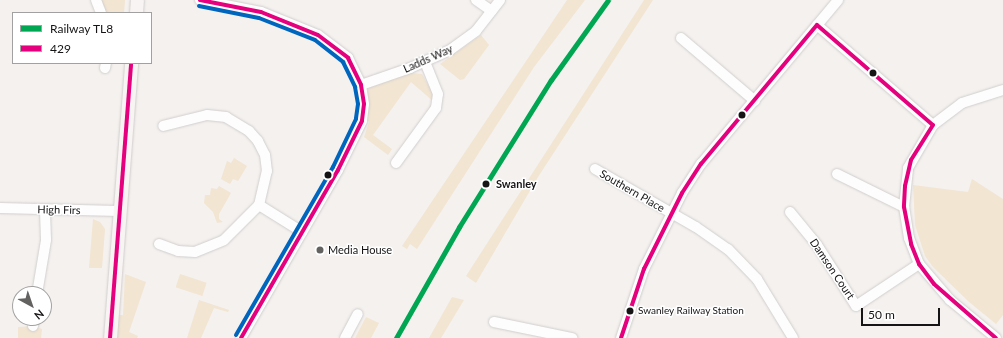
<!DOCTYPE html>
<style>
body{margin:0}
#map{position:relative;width:1003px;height:338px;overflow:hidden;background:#f4f1ef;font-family:Lato,sans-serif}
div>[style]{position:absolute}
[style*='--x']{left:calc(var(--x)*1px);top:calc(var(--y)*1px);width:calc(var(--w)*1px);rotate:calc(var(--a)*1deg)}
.green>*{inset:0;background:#f2e5d2;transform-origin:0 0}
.roads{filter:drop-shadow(0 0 1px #d1cecd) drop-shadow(0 0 1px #d1cecd)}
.minor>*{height:10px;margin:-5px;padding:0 5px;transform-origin:5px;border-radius:5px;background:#fdfdfd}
.major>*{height:13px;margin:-6.5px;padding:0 6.5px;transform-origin:6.5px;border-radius:6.5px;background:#f8f4f3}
.bus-1>*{height:4px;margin:-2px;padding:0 2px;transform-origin:2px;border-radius:2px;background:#e5007d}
.bus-2>*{height:4px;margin:-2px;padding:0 2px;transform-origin:2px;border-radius:2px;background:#0065bd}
.rail-1>*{height:5px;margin:-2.5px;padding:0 2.5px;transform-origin:2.5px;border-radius:2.5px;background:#00a651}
.dots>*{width:11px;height:11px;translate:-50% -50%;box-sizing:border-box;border:2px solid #fff;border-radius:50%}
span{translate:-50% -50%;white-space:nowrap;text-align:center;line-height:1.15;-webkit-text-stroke:3px #fff;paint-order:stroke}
.bus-label{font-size:10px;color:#161414}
.left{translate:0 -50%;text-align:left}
.street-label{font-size:11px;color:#161414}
.stop-label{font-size:11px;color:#161414;font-weight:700}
.poi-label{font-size:11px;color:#161414}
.legend{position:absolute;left:12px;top:12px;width:140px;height:52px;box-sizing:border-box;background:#fff;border:1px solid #a2a1a1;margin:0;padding:5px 7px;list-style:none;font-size:12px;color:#161414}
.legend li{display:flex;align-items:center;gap:8px;height:20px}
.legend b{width:20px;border:1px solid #a2a1a1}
.north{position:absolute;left:12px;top:286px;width:40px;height:40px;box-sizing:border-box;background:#fff;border:1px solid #a2a1a1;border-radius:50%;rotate:140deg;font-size:11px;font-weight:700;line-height:16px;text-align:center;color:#161414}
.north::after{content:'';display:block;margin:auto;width:14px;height:18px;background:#646161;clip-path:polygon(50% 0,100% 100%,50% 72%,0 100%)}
.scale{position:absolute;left:861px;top:308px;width:79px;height:18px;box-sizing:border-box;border:2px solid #161414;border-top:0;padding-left:5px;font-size:12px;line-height:14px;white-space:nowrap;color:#161414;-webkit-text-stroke:3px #fff;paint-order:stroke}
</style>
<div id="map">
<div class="green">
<i style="clip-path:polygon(100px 0,125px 0,124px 13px,106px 13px)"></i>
<i style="clip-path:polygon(567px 0,585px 0,534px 67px,417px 249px,410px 244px,407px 249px,402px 246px)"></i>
<i style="clip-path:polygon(644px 0,653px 0,538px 177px,476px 283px,466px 276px)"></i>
<i style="clip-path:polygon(481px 35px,489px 45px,464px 79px,460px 80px,440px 64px)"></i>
<i style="clip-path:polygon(411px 73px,422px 74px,432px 92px,434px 102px,411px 82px,373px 135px,392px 149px,388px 155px,364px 137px,369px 122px,367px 119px,366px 95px,369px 88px,377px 82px)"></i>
<i style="clip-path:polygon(234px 158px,247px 166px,238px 181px,233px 179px,230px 184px,221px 179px,227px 161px,231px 163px)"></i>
<i style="clip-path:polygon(972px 179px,1003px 199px,1003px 315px,996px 324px,968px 301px,933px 267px,925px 256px,915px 225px,913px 185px,968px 192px)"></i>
<i style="clip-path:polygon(219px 186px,231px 193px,219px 214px,219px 219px,223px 222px,217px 223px,213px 212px,204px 203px,205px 195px,210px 195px,211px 188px,217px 189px)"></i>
<i style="clip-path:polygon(93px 219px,100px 222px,105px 229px,102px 268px,89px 268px)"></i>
<i style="clip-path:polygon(125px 274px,146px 282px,129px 332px,138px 336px,137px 338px,115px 338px,118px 315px,123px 315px)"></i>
<i style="left:180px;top:274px;width:28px;height:14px;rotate:18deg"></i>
<i style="clip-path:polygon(452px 297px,464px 300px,441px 338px,429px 338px)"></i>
<i style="clip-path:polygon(199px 300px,229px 310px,228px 312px,214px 308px,201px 338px,187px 338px)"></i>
<i style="clip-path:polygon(366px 317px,379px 323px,371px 338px,355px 338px)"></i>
<i style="clip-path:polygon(33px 326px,42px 329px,41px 338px,18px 338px,18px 327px)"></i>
</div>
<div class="roads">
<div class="minor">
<i style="--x:96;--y:0;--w:14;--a:69"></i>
<i style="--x:200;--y:0;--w:62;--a:11.1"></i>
<i style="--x:261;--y:12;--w:61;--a:22"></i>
<i style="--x:318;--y:35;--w:38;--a:37"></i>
<i style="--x:348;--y:58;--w:30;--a:64"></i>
<i style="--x:361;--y:85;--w:19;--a:81"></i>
<i style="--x:364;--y:104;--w:17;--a:97"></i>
<i style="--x:362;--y:121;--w:55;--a:116.1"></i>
<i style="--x:338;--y:170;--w:194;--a:120"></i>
<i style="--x:476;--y:0;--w:19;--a:35"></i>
<i style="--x:817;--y:25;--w:153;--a:40.8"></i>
<i style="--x:681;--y:38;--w:97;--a:40.4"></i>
<i style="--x:105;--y:68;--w:5;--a:-79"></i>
<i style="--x:361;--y:85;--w:52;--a:-19.1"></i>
<i style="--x:410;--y:68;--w:44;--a:-24.2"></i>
<i style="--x:450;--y:50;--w:32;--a:-36"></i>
<i style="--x:476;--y:31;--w:39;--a:-52"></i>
<i style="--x:396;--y:163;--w:68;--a:-54"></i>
<i style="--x:436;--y:108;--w:14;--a:-82"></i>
<i style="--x:438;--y:94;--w:35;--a:-112"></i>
<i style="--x:595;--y:169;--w:116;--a:29.9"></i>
<i style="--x:696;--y:227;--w:39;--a:35"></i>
<i style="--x:728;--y:249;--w:42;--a:46"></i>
<i style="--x:757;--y:279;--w:69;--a:58.6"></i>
<i style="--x:837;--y:174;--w:75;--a:26.2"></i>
<i style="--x:259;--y:205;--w:51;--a:32.1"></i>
<i style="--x:0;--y:208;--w:118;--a:1.5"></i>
<i style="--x:790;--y:212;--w:43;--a:50.7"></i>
<i style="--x:817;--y:245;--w:72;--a:57.4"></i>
<i style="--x:856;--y:306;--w:76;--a:-33.7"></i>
<i style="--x:159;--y:244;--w:20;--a:20"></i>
<i style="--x:178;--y:251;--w:17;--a:3"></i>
<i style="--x:195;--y:252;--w:31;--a:-22"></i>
<i style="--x:224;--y:240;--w:49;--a:-45"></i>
<i style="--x:259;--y:205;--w:35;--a:-77"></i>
<i style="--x:267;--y:171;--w:16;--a:-97"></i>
<i style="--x:265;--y:155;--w:16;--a:-117"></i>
<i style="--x:258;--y:141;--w:13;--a:-132"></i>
<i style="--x:249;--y:131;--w:27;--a:-149"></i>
<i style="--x:226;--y:117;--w:19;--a:-174"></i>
<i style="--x:207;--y:115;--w:45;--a:166"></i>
<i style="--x:37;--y:294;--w:55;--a:-80.5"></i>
<i style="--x:46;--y:240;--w:30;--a:-92"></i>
<i style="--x:494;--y:322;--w:80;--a:11.6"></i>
<i style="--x:33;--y:326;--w:8;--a:-83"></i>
<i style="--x:345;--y:338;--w:27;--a:-62"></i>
<i style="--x:621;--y:338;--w:73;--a:-71.6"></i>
<i style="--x:644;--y:269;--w:85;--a:-63.4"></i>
<i style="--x:682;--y:193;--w:35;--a:-57"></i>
<i style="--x:701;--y:164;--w:214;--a:-50.1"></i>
<i style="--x:996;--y:338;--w:60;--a:-140.4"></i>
<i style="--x:950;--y:300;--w:48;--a:-130.7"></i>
<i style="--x:919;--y:264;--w:28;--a:-111"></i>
<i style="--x:909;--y:238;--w:31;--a:-99"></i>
<i style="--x:904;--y:207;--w:39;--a:-84"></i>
<i style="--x:908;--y:168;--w:50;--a:-59.8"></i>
<i style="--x:933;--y:125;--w:36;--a:-37"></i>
<i style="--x:962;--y:103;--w:43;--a:-17.6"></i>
</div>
<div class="major">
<i style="--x:136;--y:13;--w:13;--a:-86"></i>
<i style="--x:110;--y:338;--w:276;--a:-85.6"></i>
</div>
</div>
<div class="bus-1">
<i style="--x:200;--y:0;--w:62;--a:11.1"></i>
<i style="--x:261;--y:12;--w:61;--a:22"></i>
<i style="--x:318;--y:35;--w:38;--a:37"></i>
<i style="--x:348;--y:58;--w:30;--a:64"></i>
<i style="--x:361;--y:85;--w:19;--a:81"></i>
<i style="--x:364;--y:104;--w:17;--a:97"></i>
<i style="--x:362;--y:121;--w:55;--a:116.1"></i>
<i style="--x:338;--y:170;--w:194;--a:120"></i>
<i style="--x:817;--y:25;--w:153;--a:40.8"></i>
<i style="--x:933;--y:125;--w:41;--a:122.2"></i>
<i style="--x:911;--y:160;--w:27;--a:103"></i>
<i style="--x:905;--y:186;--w:21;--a:93"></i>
<i style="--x:904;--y:207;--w:38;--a:79"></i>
<i style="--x:911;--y:244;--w:22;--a:68"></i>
<i style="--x:919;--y:264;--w:25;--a:53"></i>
<i style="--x:934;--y:284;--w:82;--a:41.1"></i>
<i style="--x:110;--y:338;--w:276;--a:-85.6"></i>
<i style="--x:621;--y:338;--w:73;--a:-71.6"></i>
<i style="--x:644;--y:269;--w:85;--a:-63.4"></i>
<i style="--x:682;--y:193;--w:35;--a:-57"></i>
<i style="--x:701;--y:164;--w:181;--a:-50.2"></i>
</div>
<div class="bus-2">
<i style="--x:199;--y:6;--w:61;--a:11.3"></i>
<i style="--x:259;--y:18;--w:60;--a:21.4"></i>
<i style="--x:315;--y:40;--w:36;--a:38"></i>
<i style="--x:343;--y:62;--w:28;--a:64"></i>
<i style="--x:355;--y:87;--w:17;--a:80"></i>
<i style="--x:358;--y:104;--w:15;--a:98"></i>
<i style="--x:356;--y:119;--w:53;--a:115.6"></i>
<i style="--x:333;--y:167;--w:194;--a:120"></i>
</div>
<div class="rail-1">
<i style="--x:396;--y:338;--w:128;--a:-60.4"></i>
<i style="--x:459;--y:227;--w:173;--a:-58"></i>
<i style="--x:551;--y:80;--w:98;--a:-54.5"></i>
</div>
<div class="dots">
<i style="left:873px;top:73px;background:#161414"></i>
<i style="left:742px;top:115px;background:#161414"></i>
<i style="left:328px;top:175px;background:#161414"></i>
<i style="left:486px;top:184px;background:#161414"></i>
<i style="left:320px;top:250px;background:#646161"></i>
<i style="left:630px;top:311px;background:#161414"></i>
</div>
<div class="bus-label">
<span class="left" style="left:638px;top:311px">Swanley Railway Station</span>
</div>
<div class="street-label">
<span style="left:428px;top:59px;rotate:-24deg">Ladds Way</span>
<span style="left:632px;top:191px;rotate:30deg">Southern Place</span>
<span style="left:59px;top:210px;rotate:1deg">High Firs</span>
<span style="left:832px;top:269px;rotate:56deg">Damson Court</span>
</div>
<div class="stop-label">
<span class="left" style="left:496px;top:184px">Swanley</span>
</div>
<div class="poi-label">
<span class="left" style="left:328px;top:250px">Media House</span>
</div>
<ul class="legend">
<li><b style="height:5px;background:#00a651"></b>Railway TL8</li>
<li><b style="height:5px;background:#e5007d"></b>429</li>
</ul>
<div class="north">N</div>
<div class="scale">50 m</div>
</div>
